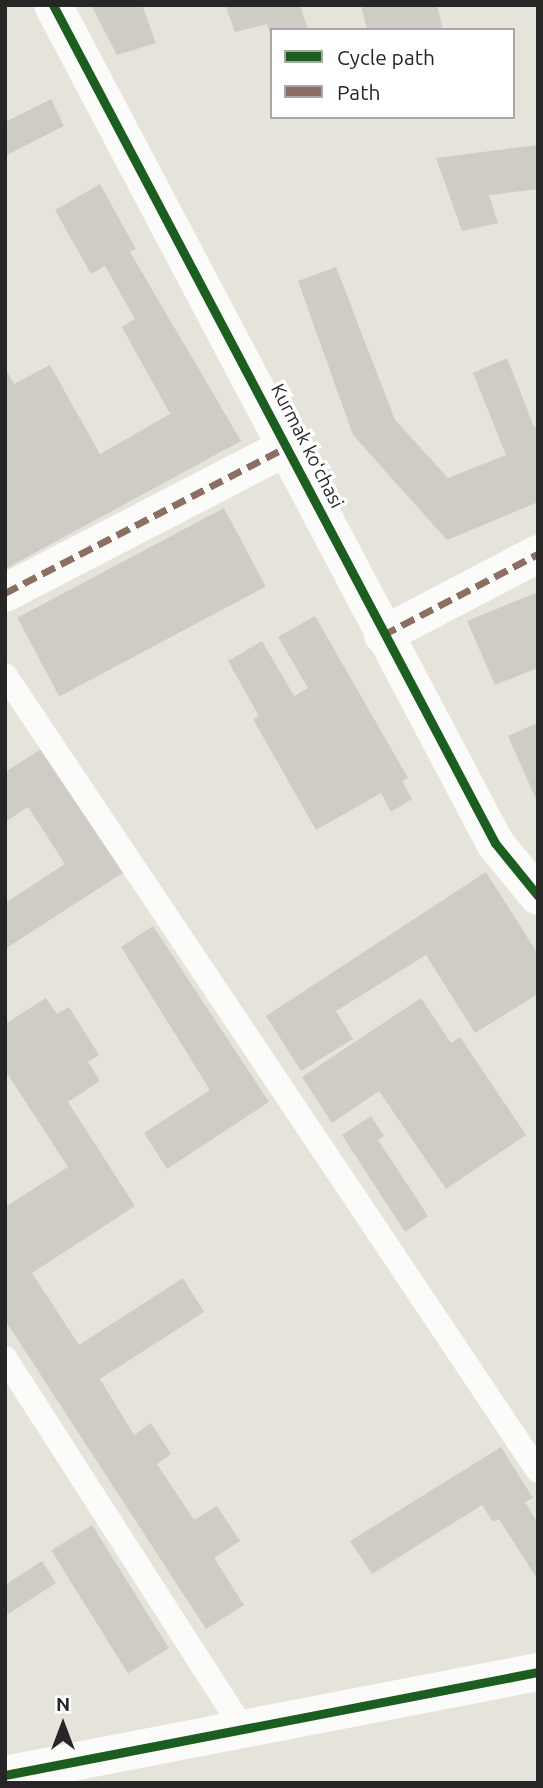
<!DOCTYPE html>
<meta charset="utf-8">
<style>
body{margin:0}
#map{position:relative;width:543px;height:1788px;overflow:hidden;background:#e6e3db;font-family:Ubuntu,sans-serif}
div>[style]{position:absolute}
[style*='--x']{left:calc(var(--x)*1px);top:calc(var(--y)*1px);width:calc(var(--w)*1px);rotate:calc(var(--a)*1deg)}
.building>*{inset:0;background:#cfccc6;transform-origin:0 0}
.lane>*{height:24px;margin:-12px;padding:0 12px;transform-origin:12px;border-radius:12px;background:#fbfbfa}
.street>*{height:38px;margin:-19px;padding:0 19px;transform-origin:19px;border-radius:19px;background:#fbfbfa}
.quiet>*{height:7px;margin-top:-3.5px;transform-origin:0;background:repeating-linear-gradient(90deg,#8d6e63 0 14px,transparent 0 21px)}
.cycleway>*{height:9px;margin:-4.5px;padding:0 4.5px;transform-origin:4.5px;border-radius:4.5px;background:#1b5e20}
span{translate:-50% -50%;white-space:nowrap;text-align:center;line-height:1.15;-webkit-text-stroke:7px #fff;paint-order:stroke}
.street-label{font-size:19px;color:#262626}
.frame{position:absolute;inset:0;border:7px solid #262626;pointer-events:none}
.legend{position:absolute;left:270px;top:28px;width:245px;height:91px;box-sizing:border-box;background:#fff;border:2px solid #a8a8a8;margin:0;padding:9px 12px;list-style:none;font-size:21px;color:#262626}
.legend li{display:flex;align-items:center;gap:14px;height:35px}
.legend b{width:35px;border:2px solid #a8a8a8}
.north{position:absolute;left:28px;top:1690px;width:70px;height:70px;-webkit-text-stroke:5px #fff;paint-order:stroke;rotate:0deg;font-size:19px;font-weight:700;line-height:28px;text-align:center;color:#262626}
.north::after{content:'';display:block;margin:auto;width:24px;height:32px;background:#262626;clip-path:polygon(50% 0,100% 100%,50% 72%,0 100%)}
</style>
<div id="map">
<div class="building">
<i style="clip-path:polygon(91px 5px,142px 5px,156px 43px,117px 55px)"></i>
<i style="clip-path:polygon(225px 5px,300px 5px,308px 30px,272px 30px,271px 38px,267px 24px,235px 32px)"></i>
<i style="clip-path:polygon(361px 5px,437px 5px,443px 30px,367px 30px)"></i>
<i style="clip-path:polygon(51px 99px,64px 126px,5px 156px,5px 122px)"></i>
<i style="clip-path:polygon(538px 145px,538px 189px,489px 195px,498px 223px,462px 231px,436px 158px)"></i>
<i style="clip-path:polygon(100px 184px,136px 249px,130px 252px,241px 441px,5px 569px,5px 368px,14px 384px,50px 365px,100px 454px,170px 414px,122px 327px,135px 319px,105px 266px,91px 274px,55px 210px)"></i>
<i style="clip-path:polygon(336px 267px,395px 420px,448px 478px,506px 455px,473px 373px,507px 358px,534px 427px,538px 425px,538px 502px,447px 540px,353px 435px,298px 281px)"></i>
<i style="left:224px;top:508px;width:89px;height:234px;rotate:62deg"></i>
<i style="clip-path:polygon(538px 592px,538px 668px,495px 685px,467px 621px)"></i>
<i style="clip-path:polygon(315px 616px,408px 778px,402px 781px,412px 799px,391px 812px,381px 793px,316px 830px,253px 719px,259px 716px,228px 661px,262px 641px,294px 696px,308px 688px,278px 637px)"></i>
<i style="clip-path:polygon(537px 723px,538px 725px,538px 804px,508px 736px)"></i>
<i style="clip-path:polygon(43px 748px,124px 872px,5px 949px,5px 903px,65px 864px,28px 807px,5px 822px,5px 772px)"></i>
<i style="clip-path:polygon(486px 872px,538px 954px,538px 994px,475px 1033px,426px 955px,336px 1011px,353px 1039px,301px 1071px,266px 1016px)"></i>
<i style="clip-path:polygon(153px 926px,269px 1102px,167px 1169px,144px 1133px,210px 1090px,121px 947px)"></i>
<i style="clip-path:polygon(46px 998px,57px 1014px,69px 1007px,99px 1055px,88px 1062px,100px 1081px,68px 1102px,135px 1206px,32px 1273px,79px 1345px,183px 1278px,204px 1312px,100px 1379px,134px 1435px,151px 1423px,171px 1454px,157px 1464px,194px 1520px,217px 1506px,240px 1541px,214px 1558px,244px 1605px,206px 1629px,5px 1320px,5px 1207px,68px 1167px,5px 1070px,5px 1024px)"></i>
<i style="clip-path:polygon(421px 998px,451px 1043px,460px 1037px,526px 1135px,446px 1189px,379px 1091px,332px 1123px,302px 1077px)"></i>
<i style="clip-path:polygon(371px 1116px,384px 1136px,378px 1140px,428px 1216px,405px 1232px,342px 1135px)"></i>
<i style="clip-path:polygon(501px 1447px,533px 1498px,525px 1502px,538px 1523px,538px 1580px,499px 1519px,493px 1522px,482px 1505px,372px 1574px,350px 1541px)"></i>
<i style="left:92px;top:1525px;width:145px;height:48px;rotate:58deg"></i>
<i style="clip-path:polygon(42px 1561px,56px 1583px,5px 1616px,5px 1585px)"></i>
</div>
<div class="lane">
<i style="--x:5;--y:675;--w:958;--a:56.19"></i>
<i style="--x:5;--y:1358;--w:439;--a:57.3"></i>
</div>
<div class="street">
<i style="--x:53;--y:5;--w:947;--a:62.19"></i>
<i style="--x:495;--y:843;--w:68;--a:50.9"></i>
<i style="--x:5;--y:593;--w:320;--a:-27.4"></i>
<i style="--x:383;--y:635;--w:175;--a:-27.6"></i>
<i style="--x:5;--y:1775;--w:543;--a:-10.94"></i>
</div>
<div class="quiet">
<i style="--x:5;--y:593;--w:320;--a:-27.4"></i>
<i style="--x:383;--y:635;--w:175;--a:-27.6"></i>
</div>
<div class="cycleway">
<i style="--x:53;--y:5;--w:947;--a:62.19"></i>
<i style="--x:495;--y:843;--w:68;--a:50.9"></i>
<i style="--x:5;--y:1775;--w:543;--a:-10.94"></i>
</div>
<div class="street-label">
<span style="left:307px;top:446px;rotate:63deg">Kurmak koʻchasi</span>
</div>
<div class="frame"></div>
<ul class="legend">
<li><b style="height:9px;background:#1b5e20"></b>Cycle path</li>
<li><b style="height:9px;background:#8d6e63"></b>Path</li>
</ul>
<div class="north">N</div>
</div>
